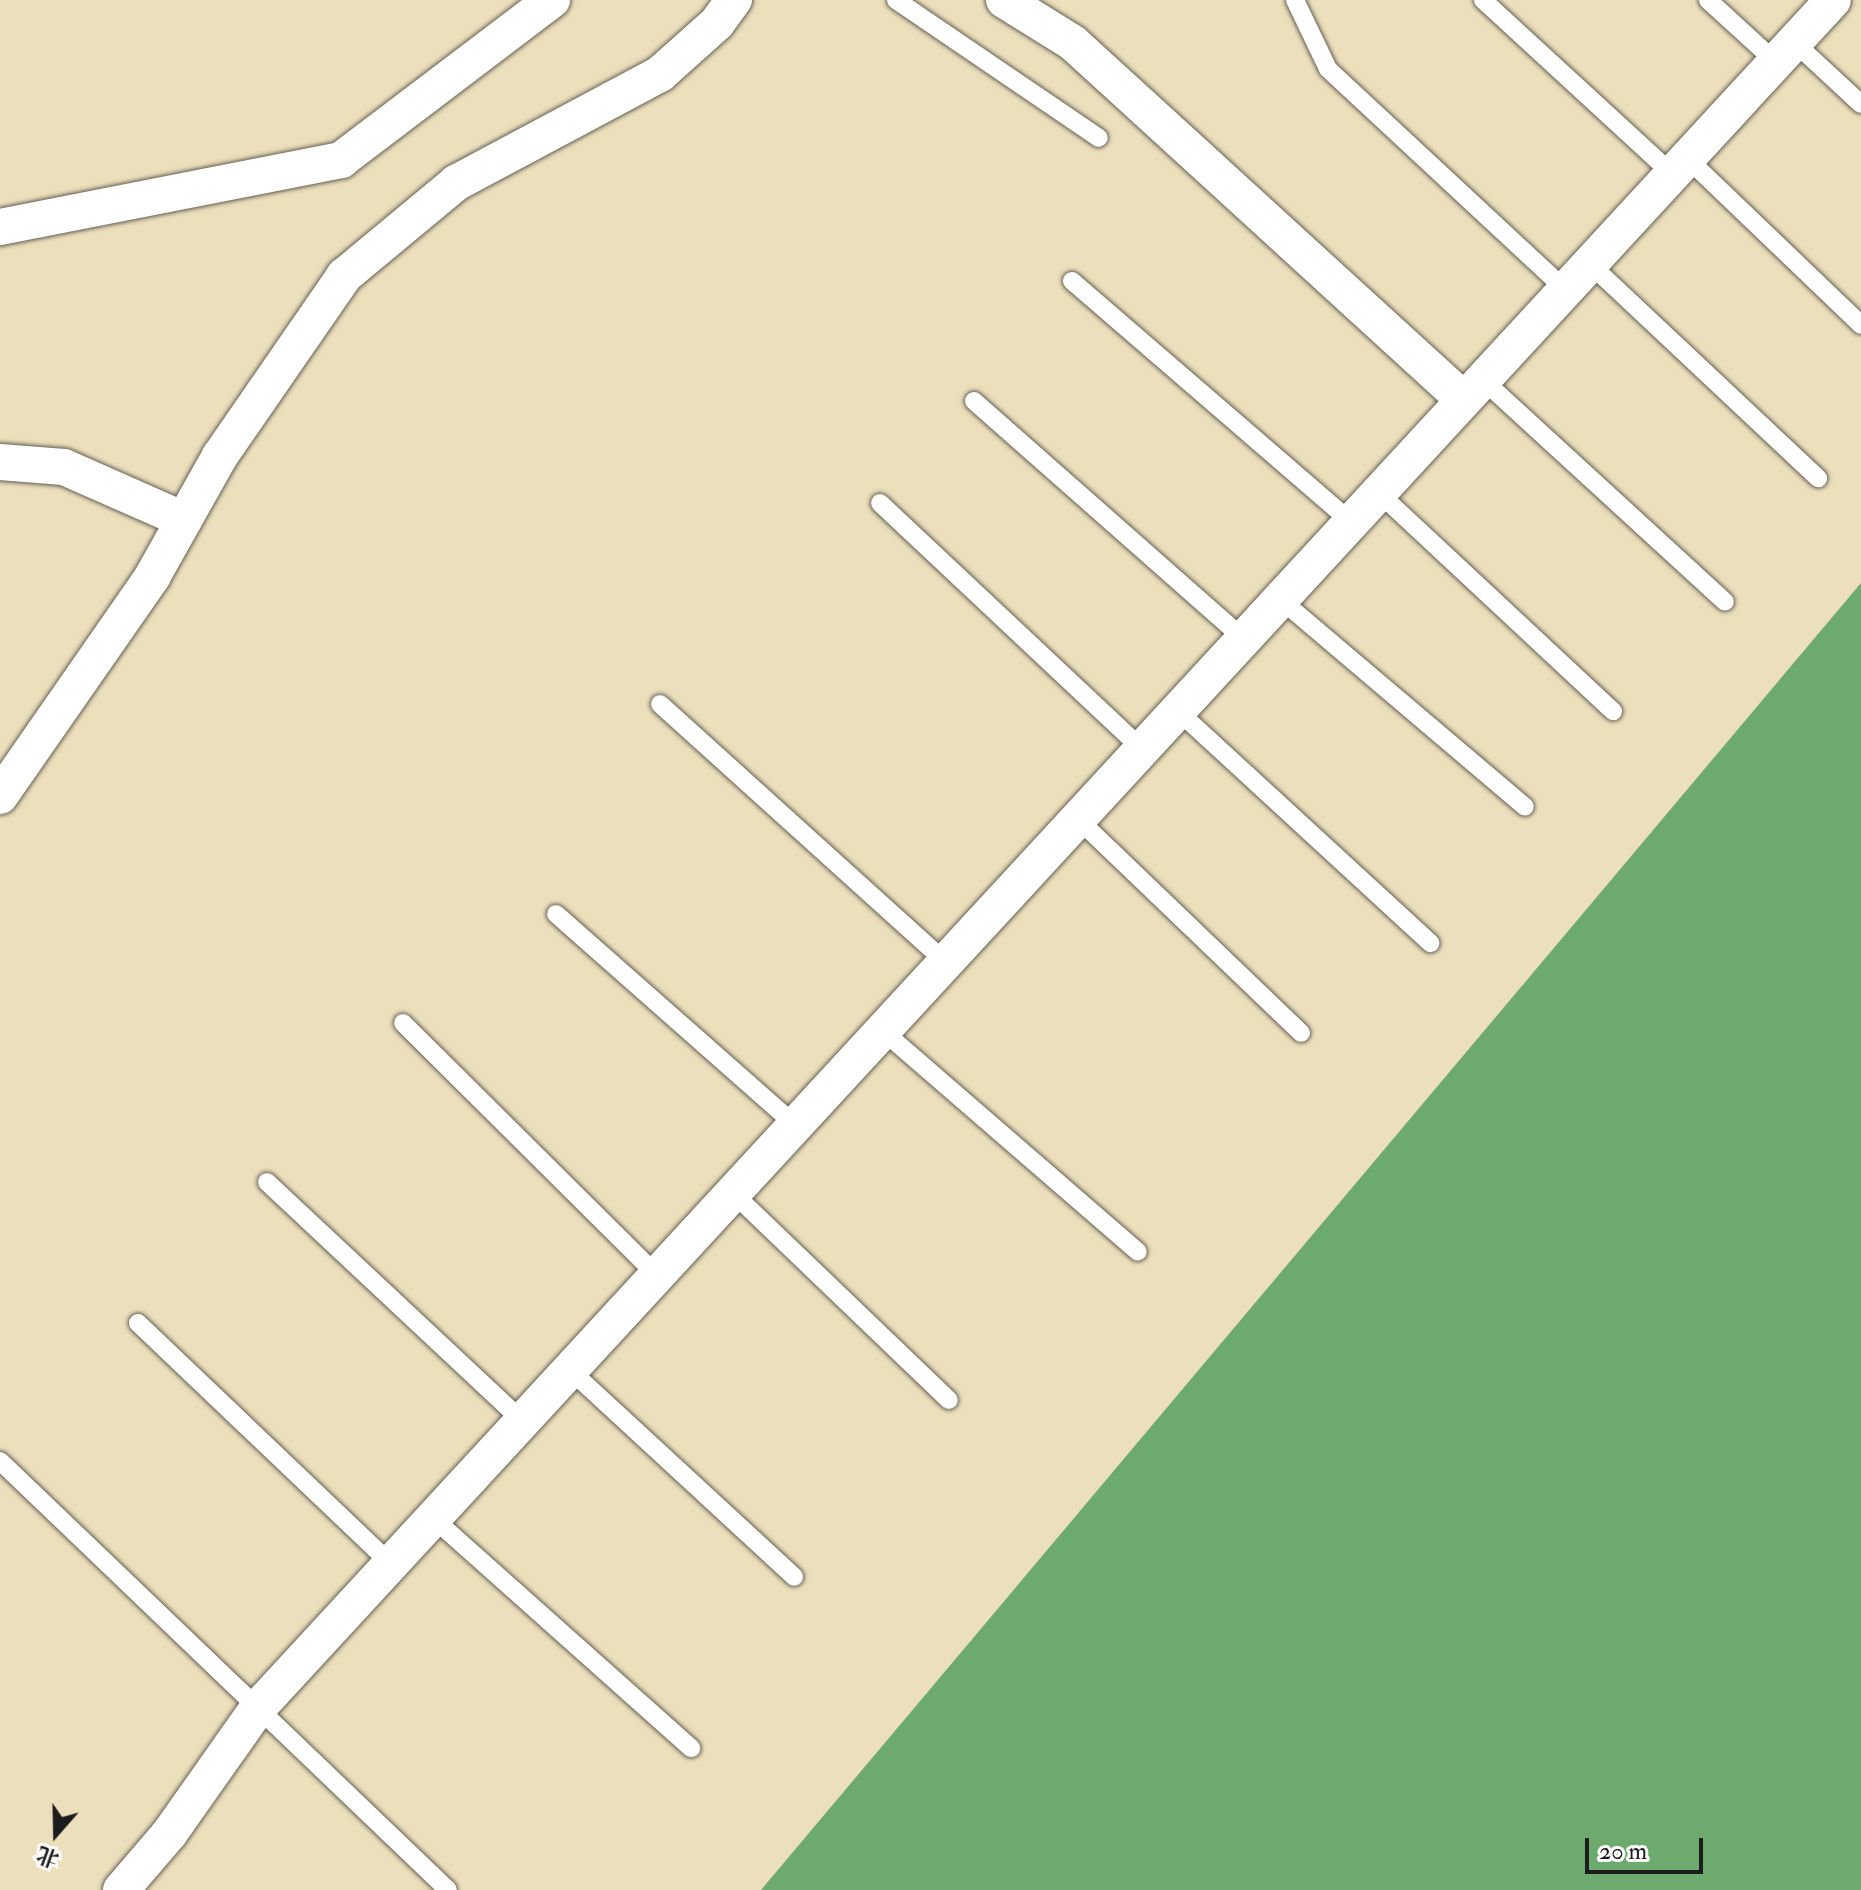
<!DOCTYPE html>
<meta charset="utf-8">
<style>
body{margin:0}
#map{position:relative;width:1861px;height:1890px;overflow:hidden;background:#ecdfbc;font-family:"IM FELL Double Pica","Noto Serif SC",serif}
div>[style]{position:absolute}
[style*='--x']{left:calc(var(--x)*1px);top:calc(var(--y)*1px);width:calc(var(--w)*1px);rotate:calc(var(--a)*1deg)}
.forest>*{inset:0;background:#6cab6d}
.roads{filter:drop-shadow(0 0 2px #656054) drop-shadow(0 0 2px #656054)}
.service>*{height:18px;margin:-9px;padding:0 9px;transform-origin:9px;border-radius:9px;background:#fff}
.minor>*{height:36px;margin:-18px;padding:0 18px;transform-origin:18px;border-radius:18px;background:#fff}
span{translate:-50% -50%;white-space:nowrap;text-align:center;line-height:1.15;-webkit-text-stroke:6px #fff;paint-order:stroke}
.north{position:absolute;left:16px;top:1794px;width:80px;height:80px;-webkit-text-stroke:6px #fff;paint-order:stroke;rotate:200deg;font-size:22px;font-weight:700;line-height:32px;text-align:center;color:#1c1c1c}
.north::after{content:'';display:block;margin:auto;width:28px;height:36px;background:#1c1c1c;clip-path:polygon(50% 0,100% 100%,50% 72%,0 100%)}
.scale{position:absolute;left:1585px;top:1838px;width:118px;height:36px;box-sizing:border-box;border:4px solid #1c1c1c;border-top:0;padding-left:10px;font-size:24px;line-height:28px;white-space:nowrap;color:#1c1c1c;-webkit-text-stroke:6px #fff;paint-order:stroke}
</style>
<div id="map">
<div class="forest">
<i style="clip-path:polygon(1861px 583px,1861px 1890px,761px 1890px)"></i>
</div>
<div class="roads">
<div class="service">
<i style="--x:896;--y:0;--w:245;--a:34.2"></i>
<i style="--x:1295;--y:0;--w:76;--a:64.4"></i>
<i style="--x:1328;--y:69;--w:325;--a:42.9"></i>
<i style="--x:1483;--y:0;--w:257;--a:42.6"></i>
<i style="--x:1708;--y:0;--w:92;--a:42.4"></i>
<i style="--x:1794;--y:42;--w:91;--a:42.8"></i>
<i style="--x:1687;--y:158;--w:241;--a:43.8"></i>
<i style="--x:1590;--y:264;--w:313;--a:43.2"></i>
<i style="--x:1072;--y:281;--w:370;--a:40.8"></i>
<i style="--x:1483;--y:380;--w:328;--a:42.5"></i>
<i style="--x:974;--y:401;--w:360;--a:41.4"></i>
<i style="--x:1379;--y:493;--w:320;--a:43"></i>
<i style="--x:880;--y:503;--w:359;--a:43.2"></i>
<i style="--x:1280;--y:599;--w:321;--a:40.3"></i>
<i style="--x:660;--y:704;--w:385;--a:42.1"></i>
<i style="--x:1178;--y:711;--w:343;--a:42.6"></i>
<i style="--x:1078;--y:819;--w:309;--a:43.8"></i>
<i style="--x:556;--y:914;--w:319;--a:41.4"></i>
<i style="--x:403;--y:1023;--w:358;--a:44.8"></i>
<i style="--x:883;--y:1031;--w:337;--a:40.9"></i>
<i style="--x:267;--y:1182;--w:349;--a:43.1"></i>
<i style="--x:733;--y:1193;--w:299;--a:43.8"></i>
<i style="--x:138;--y:1323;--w:349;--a:43.6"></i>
<i style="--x:570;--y:1370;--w:305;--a:42.7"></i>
<i style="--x:0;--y:1461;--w:620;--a:43.76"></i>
<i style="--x:433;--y:1518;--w:346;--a:41.7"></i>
</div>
<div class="minor">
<i style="--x:1004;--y:0;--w:81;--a:31.9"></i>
<i style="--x:1073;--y:43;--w:529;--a:42.4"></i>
<i style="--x:0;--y:227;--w:348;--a:-11.1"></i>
<i style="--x:341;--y:160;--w:265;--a:-37.2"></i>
<i style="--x:0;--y:462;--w:64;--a:4.5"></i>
<i style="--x:64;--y:467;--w:131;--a:23.8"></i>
<i style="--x:0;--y:796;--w:267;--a:-55.2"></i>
<i style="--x:152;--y:577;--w:139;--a:-60.7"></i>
<i style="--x:220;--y:456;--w:219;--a:-55.4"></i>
<i style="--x:344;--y:276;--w:146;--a:-39.7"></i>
<i style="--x:456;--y:183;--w:231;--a:-28.1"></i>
<i style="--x:660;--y:74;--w:76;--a:-41.8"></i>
<i style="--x:717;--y:23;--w:29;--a:-54"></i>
<i style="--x:121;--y:1890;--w:74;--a:-49.4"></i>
<i style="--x:169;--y:1834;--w:154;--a:-54.8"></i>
<i style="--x:258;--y:1708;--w:2323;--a:-47.32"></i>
</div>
</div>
<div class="north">北</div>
<div class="scale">20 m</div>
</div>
